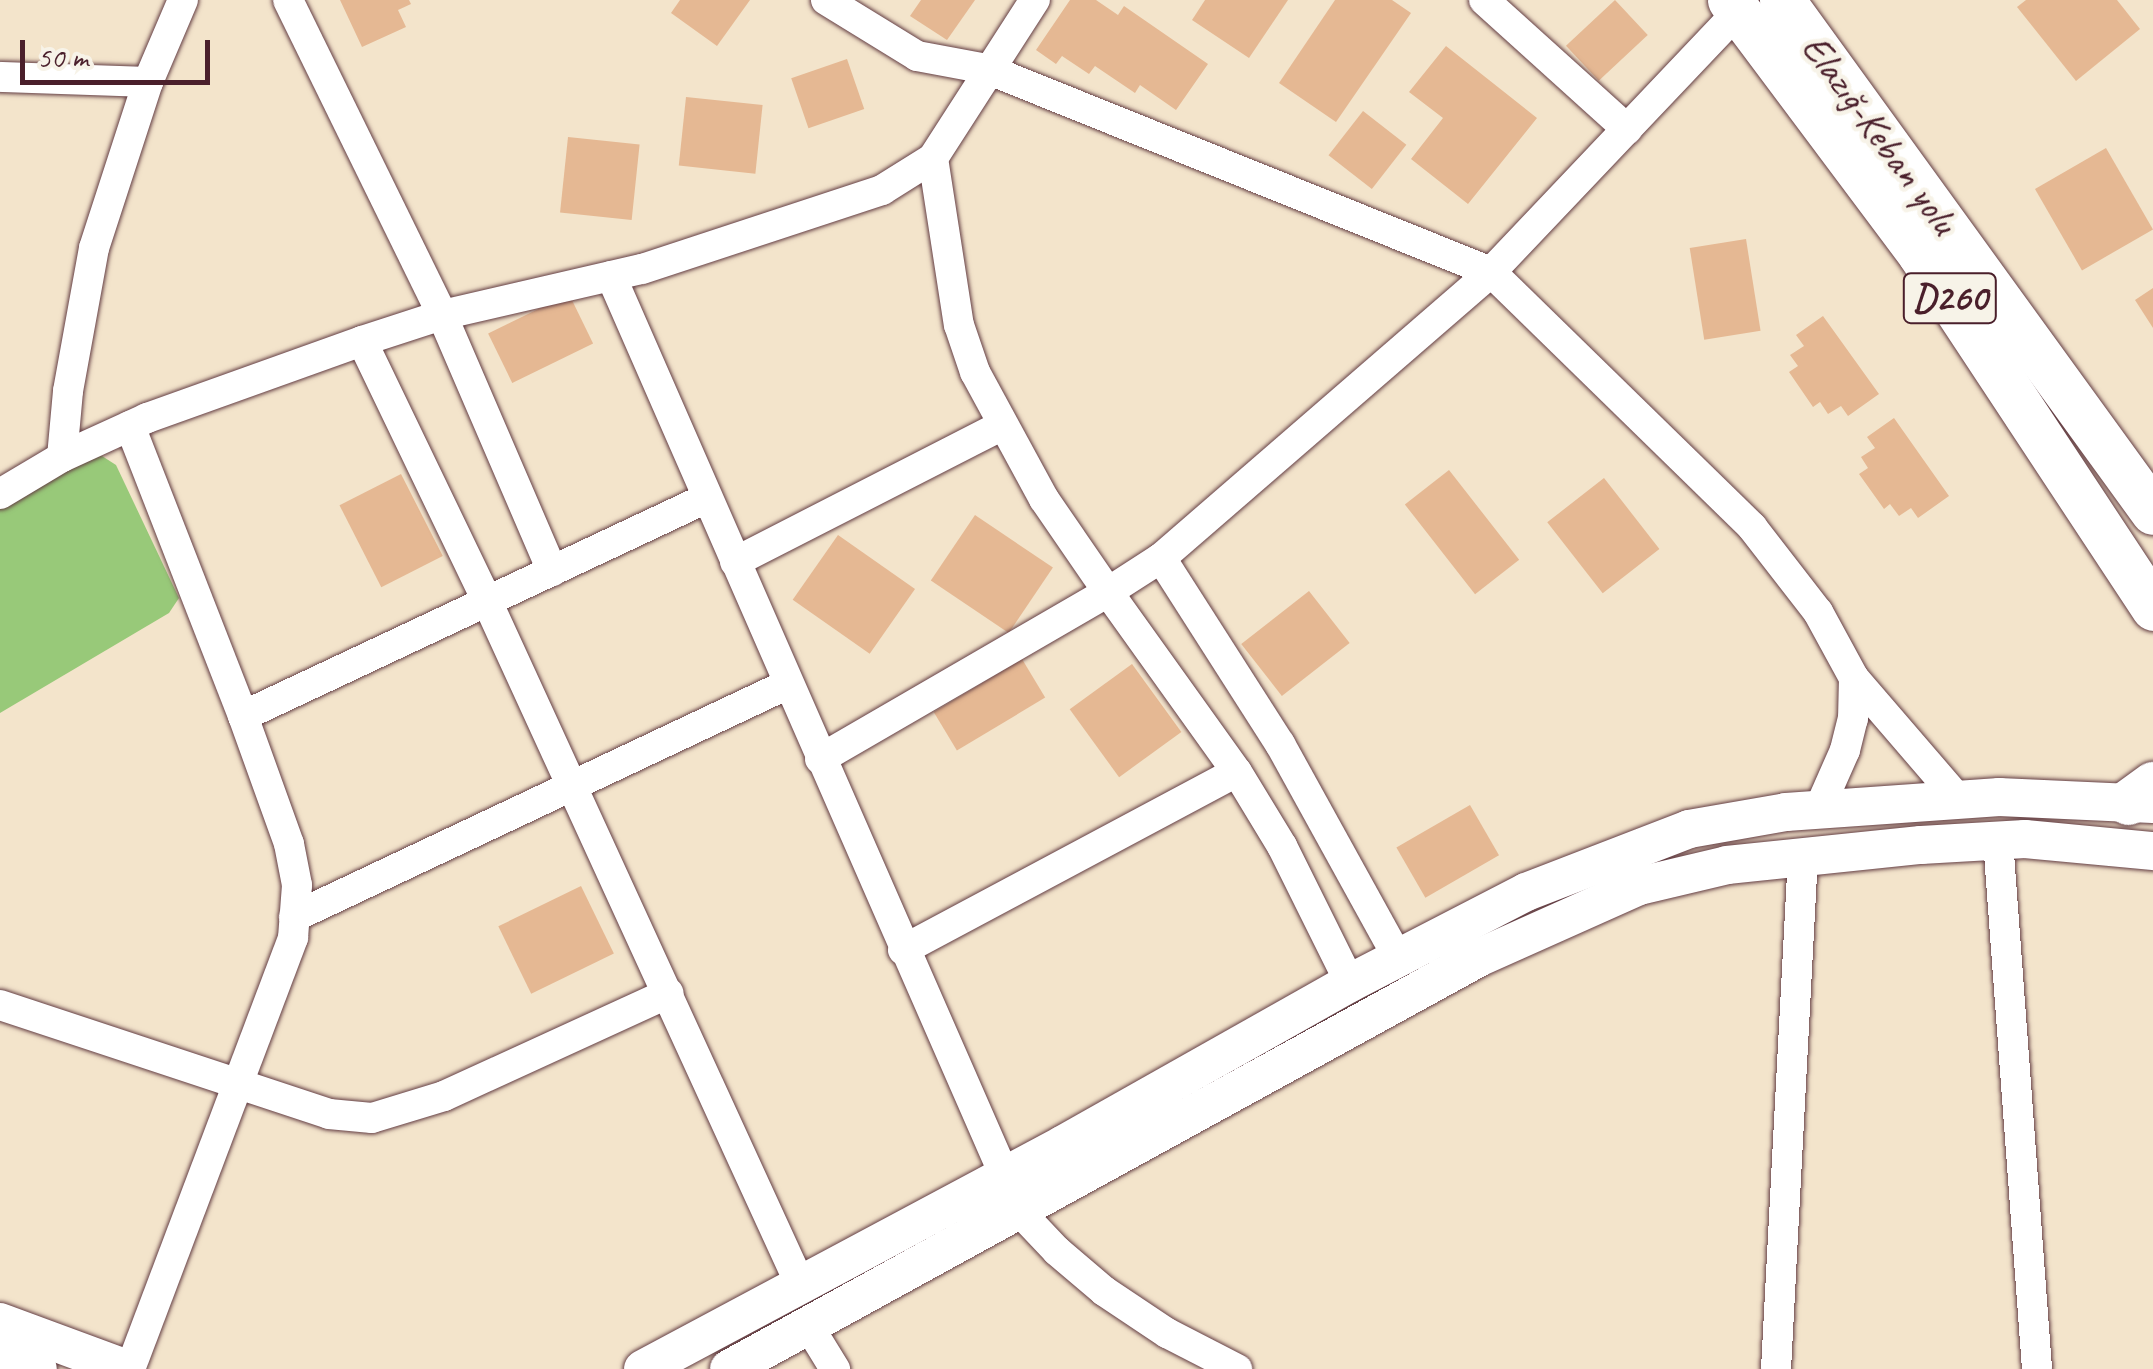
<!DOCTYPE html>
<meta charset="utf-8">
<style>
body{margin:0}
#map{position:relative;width:2153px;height:1369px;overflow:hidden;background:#f3e4cb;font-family:Caveat,sans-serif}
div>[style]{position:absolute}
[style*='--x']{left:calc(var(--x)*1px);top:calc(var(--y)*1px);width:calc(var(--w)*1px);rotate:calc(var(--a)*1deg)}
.green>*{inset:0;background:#98c979}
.building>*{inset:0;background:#e5b893;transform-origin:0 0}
.roads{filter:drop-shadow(0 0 2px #633d43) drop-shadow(0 0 2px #633d43)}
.minor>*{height:30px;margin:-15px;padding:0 15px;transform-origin:15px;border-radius:15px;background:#fff}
.major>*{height:38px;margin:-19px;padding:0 19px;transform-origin:19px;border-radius:19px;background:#fff}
.highway>*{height:45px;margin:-22.5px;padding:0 22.5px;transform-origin:22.5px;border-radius:22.5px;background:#fff}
span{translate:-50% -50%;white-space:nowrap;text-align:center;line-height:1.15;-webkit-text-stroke:9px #f7f3e8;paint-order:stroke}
.shield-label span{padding:2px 8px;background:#f7f3e8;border:2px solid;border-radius:8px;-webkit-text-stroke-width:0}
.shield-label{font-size:38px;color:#4a1f2b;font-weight:700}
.street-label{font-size:40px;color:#4a1f2b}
.scale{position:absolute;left:20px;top:40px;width:190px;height:45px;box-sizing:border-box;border:5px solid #4a1f2b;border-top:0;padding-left:12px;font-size:30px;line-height:35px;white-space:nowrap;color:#4a1f2b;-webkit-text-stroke:8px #f7f3e8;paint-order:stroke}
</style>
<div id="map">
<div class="green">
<i style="clip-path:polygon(102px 456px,116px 465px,179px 598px,169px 613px,0 713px,0 505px,81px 457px)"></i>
</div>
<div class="building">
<i style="clip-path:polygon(340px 0,409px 0,411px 4px,398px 10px,406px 27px,362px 47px)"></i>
<i style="clip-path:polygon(680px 0,750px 0,717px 46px,671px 13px)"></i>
<i style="clip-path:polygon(921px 0,975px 0,947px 40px,910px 16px)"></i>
<i style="clip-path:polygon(1070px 0,1096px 0,1118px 15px,1124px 6px,1208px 64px,1176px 110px,1140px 85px,1135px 93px,1095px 66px,1089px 74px,1062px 56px,1056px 64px,1036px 50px)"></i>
<i style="clip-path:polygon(1205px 0,1288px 0,1249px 58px,1192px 20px)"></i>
<i style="clip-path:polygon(1335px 0,1392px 0,1411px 13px,1336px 122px,1279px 83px)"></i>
<i style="left:1615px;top:0;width:48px;height:67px;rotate:47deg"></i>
<i style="clip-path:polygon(2026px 0,2117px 0,2140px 29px,2076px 81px,2017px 7px)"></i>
<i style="clip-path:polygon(1446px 46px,1537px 118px,1468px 204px,1411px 159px,1443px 118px,1409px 92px)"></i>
<i style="left:847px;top:59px;width:53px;height:59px;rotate:71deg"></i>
<i style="left:686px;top:97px;width:77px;height:69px;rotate:6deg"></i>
<i style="left:1363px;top:111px;width:55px;height:56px;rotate:38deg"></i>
<i style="left:568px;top:137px;width:72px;height:76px;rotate:6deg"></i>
<i style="left:2106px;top:148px;width:94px;height:82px;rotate:60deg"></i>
<i style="left:1746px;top:239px;width:93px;height:57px;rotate:81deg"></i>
<i style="clip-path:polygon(2153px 288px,2153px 328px,2135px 300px)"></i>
<i style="left:569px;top:294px;width:55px;height:90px;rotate:64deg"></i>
<i style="clip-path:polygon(1823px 316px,1879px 394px,1848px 416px,1841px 406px,1828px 414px,1820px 402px,1813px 407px,1789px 372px,1798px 366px,1790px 355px,1804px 346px,1796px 335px)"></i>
<i style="clip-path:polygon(1894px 418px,1949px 496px,1918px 518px,1911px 508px,1899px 516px,1890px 504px,1884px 509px,1859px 474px,1868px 468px,1861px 457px,1875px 448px,1867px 437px)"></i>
<i style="left:1449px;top:470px;width:114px;height:56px;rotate:52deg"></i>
<i style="left:401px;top:474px;width:92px;height:69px;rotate:63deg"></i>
<i style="left:1604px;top:478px;width:90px;height:72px;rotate:52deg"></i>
<i style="left:975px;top:515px;width:94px;height:79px;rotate:34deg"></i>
<i style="left:838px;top:535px;width:94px;height:79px;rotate:35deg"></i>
<i style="left:1309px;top:591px;width:66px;height:86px;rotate:52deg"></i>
<i style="left:1022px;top:659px;width:45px;height:103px;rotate:59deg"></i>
<i style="left:1132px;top:664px;width:84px;height:77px;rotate:54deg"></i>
<i style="left:1470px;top:805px;width:58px;height:85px;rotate:60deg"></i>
<i style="left:581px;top:886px;width:75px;height:92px;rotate:64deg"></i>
</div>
<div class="roads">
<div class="minor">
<i style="--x:288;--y:0;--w:351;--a:63.9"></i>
<i style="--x:442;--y:315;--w:279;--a:66.7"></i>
<i style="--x:826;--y:0;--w:107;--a:31.6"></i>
<i style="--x:917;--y:56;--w:71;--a:10.5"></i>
<i style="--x:987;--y:69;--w:543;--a:21.94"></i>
<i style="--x:1491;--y:272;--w:365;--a:44.3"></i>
<i style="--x:1752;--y:527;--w:108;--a:52.2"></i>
<i style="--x:1818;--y:612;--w:75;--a:61.4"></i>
<i style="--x:1484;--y:0;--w:193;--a:42.1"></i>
<i style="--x:0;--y:77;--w:148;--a:1.9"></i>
<i style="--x:933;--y:158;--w:169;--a:81.2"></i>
<i style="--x:959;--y:325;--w:50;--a:71.2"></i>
<i style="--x:975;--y:372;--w:145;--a:61.5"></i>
<i style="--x:1044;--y:499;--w:113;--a:55.5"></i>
<i style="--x:1108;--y:592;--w:63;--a:-32.7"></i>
<i style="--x:1161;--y:558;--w:437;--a:-40.9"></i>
<i style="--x:1491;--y:272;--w:360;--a:-46.5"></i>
<i style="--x:611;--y:276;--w:1023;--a:66.37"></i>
<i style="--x:1021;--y:1213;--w:52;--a:46.5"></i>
<i style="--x:1057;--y:1251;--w:62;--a:40.4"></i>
<i style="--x:1104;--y:1291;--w:76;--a:33.7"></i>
<i style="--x:1167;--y:1333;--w:79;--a:27.2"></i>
<i style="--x:362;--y:341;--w:288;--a:64.3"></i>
<i style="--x:487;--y:601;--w:751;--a:65.38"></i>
<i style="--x:130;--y:426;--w:311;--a:68.7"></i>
<i style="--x:243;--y:716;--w:136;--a:70.2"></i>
<i style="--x:289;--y:844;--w:42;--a:79"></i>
<i style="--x:297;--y:885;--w:53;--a:94.3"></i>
<i style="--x:293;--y:938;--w:461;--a:110.7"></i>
<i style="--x:62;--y:457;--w:66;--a:-84.8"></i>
<i style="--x:68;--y:391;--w:145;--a:-79.7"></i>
<i style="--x:94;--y:248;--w:175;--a:-72"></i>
<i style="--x:148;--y:82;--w:89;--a:-66.9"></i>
<i style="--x:0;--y:494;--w:72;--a:-30.8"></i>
<i style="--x:62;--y:457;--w:94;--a:-24.6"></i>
<i style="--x:147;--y:418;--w:228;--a:-19.7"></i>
<i style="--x:362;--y:341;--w:84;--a:-18"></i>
<i style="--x:442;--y:315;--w:205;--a:-13"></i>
<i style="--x:642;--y:269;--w:253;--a:-18.2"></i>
<i style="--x:882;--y:190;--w:60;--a:-32.1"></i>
<i style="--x:933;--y:158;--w:188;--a:-57.2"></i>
<i style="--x:1161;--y:558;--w:221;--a:57.4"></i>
<i style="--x:1280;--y:744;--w:244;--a:61.1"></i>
<i style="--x:735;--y:562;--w:299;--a:-27.1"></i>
<i style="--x:243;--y:716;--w:513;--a:-25.17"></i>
<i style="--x:820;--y:759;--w:333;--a:-30.1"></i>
<i style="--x:1108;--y:592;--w:221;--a:54.4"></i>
<i style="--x:1237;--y:772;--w:87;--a:58.7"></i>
<i style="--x:1282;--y:846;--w:153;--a:63.6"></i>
<i style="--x:1819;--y:809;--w:64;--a:-66.2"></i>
<i style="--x:1845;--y:750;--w:32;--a:-76"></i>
<i style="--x:1853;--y:719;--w:41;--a:-88.6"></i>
<i style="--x:1854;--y:678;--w:161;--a:49.3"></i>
<i style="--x:1998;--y:840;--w:530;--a:85.78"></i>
<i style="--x:294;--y:917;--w:546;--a:-25.25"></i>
<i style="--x:903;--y:950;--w:378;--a:-28.1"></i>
<i style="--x:0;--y:1005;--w:347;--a:18.3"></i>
<i style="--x:329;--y:1114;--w:43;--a:5.3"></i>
<i style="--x:372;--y:1118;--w:75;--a:-17"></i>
<i style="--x:444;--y:1096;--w:247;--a:-24.6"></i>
<i style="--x:808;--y:1325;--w:52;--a:58.5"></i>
<i style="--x:1776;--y:1369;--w:514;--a:-86.99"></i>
</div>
<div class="major">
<i style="--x:0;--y:1322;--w:135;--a:20.3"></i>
<i style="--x:0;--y:1353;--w:41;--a:22.8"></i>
<i style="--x:643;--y:1369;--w:477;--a:-28.1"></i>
<i style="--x:1064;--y:1144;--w:328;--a:-29.4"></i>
<i style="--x:1350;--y:983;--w:198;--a:-27.3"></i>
<i style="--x:1526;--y:892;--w:175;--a:-21.1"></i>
<i style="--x:1689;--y:829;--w:98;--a:-9.9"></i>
<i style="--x:1786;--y:812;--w:214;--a:-4"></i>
<i style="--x:1999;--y:797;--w:154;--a:2.6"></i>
<i style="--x:729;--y:1369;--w:854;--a:-28.75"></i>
<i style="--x:1478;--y:958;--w:176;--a:-24.1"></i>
<i style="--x:1639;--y:886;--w:90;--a:-13.4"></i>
<i style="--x:1727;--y:865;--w:195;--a:-5.9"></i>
<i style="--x:1921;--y:845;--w:104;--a:-3.3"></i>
<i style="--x:2025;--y:839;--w:129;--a:5.4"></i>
</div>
<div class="highway">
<i style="--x:1730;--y:0;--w:317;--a:53.2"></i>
<i style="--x:1920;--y:254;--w:424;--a:56.6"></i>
<i style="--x:1782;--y:0;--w:632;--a:54.07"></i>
<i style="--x:2128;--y:802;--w:31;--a:-36"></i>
</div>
</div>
<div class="shield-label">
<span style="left:1950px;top:298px">D260</span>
</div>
<div class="street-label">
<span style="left:1880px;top:134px;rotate:54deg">Elazığ-Keban yolu</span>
</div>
<div class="scale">50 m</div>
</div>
